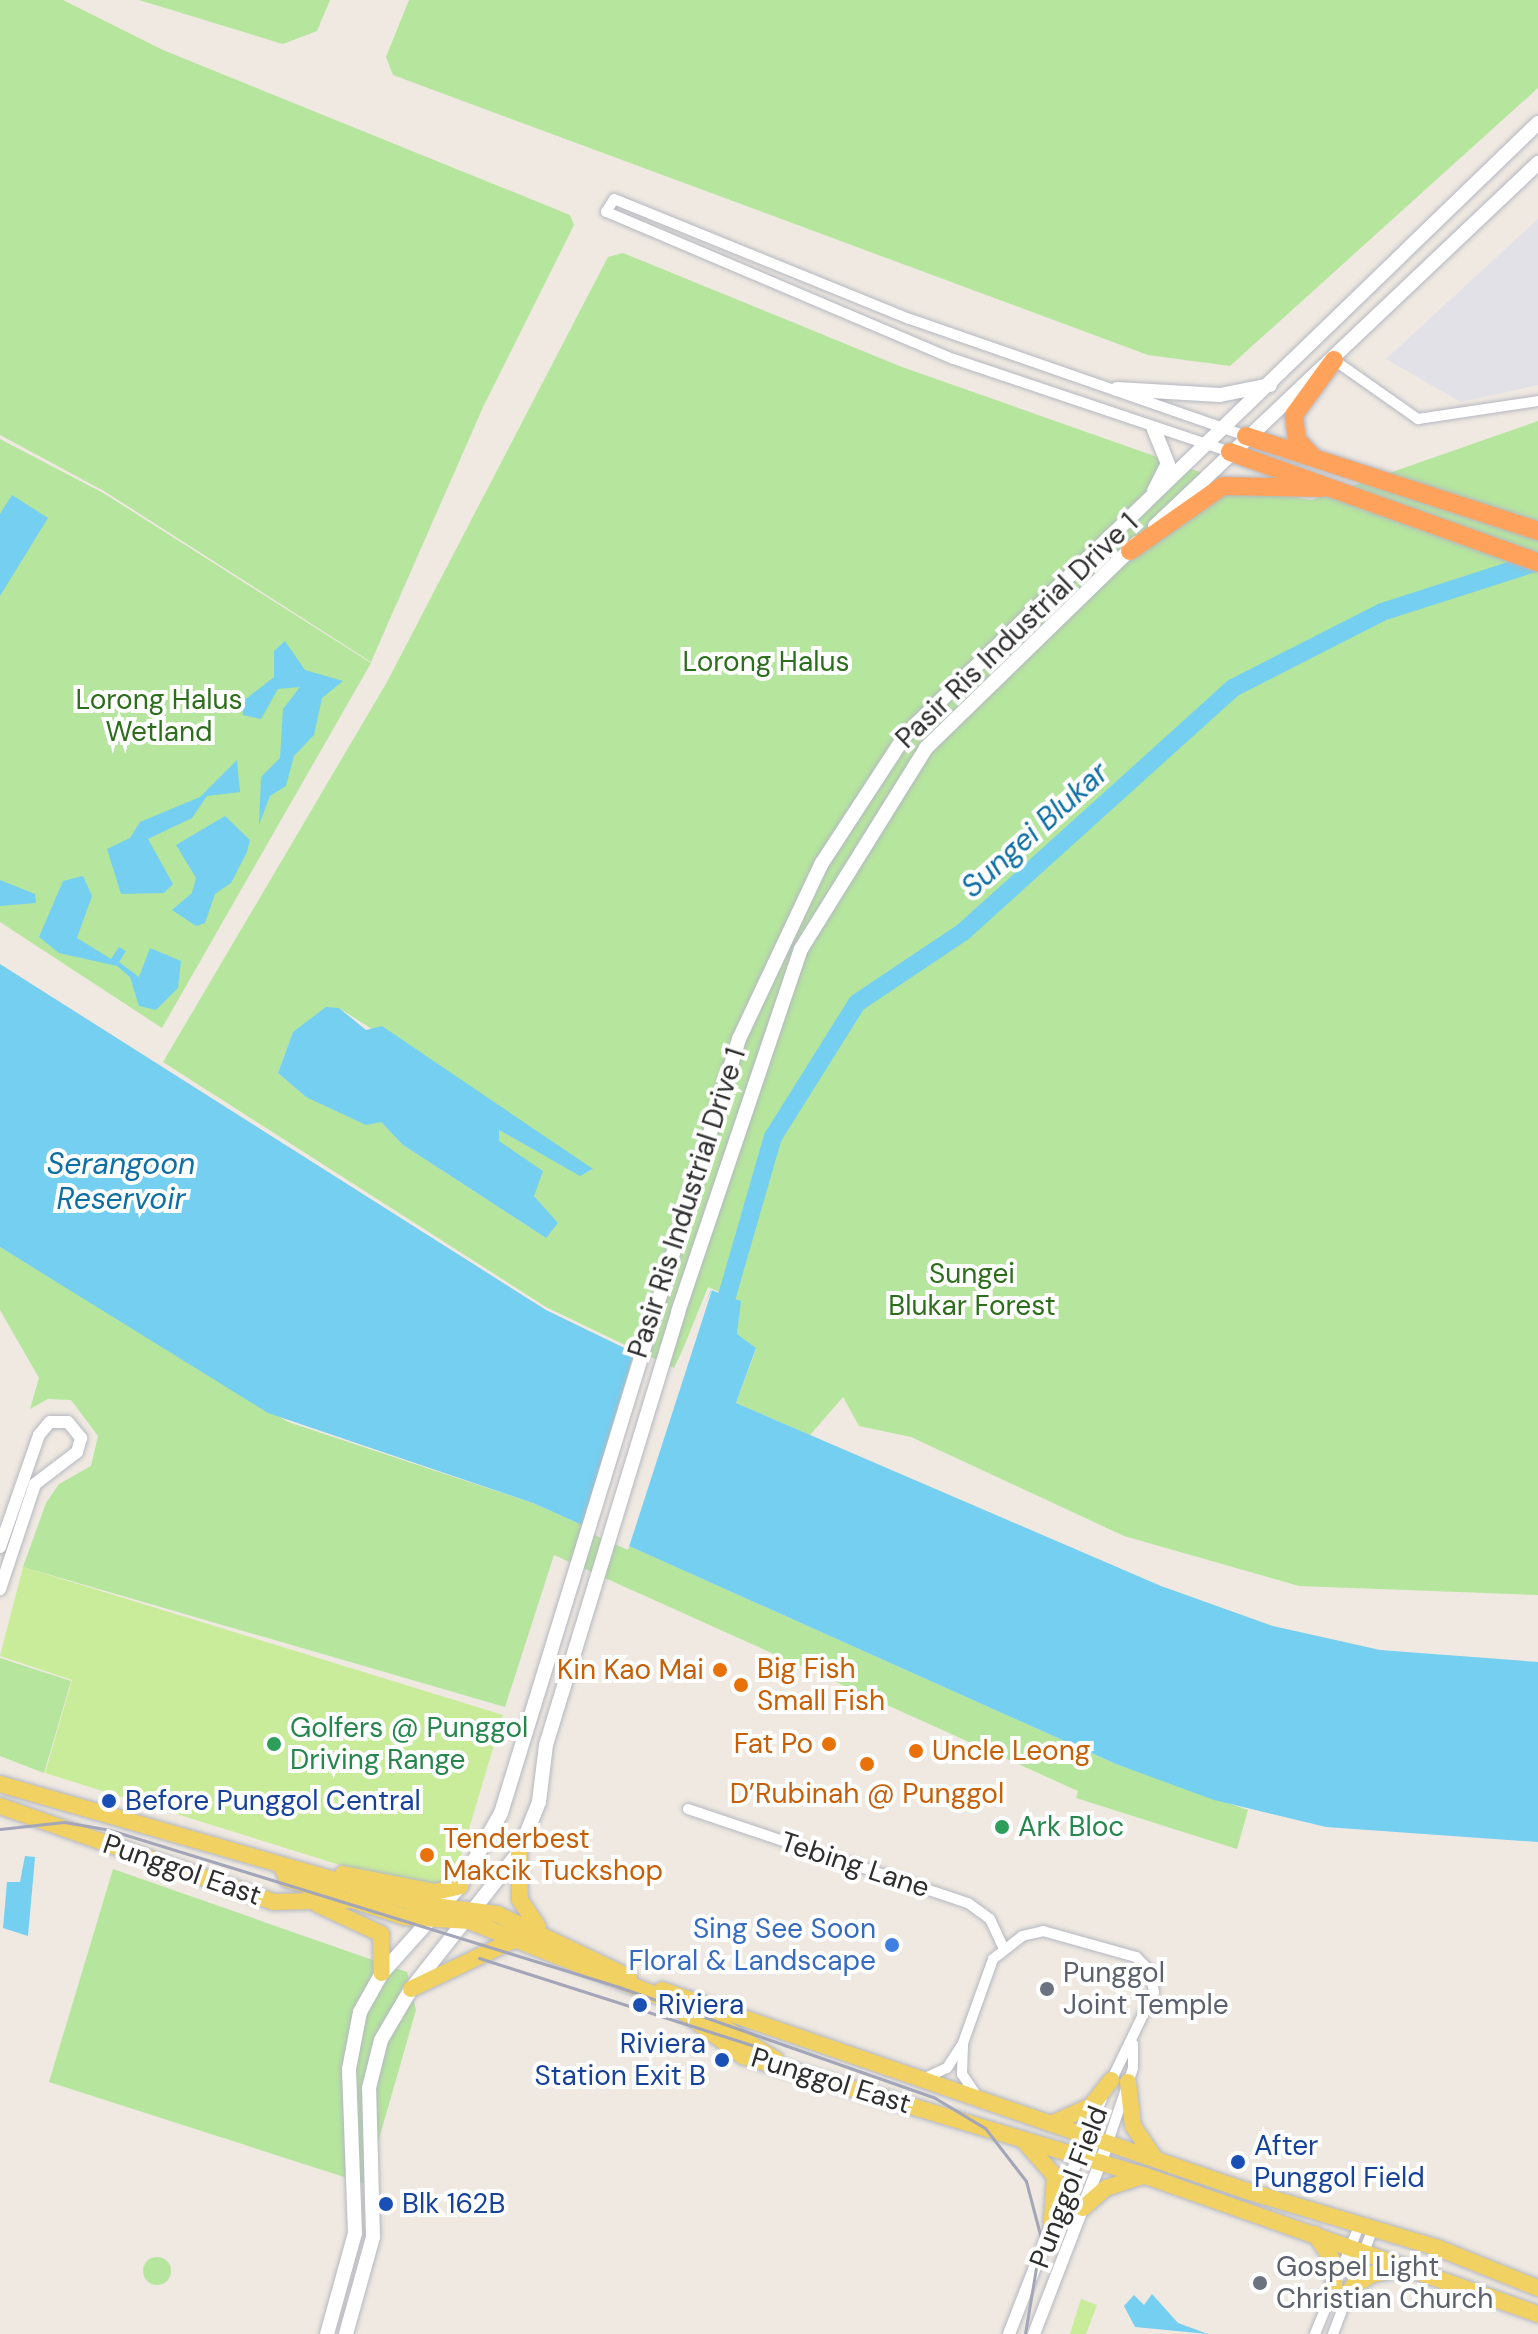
<!DOCTYPE html>
<meta charset="utf-8">
<style>
body{margin:0}
#map{position:relative;width:1538px;height:2334px;overflow:hidden;background:#efe9e1;font-family:"DM Sans",sans-serif}
div>[style]{position:absolute}
[style*='--x']{left:calc(var(--x)*1px);top:calc(var(--y)*1px);width:calc(var(--w)*1px);rotate:calc(var(--a)*1deg)}
.industrial>*{inset:0;background:#e3e1e8}
.green>*{inset:0;background:#b6e59e}
.round{border-radius:50%}
.pitch>*{inset:0;background:#c9ec9a}
.water>*{inset:0;background:#75cff0}
.pier>*{inset:0;background:#efe9e1}
.river>*{height:18px;margin:-9px;padding:0 9px;transform-origin:9px;border-radius:9px;background:#75cff0}
.roads{filter:drop-shadow(0 0 2px #b4b7c1) drop-shadow(0 0 2px #b4b7c1)}
.minor>*{height:10px;margin:-5px;padding:0 5px;transform-origin:5px;border-radius:5px;background:#fff}
.tertiary>*{height:12px;margin:-6px;padding:0 6px;transform-origin:6px;border-radius:6px;background:#fff}
.secondary>*{height:14px;margin:-7px;padding:0 7px;transform-origin:7px;border-radius:7px;background:#fff}
.primary>*{height:16px;margin:-8px;padding:0 8px;transform-origin:8px;border-radius:8px;background:#f2d163}
.motorway>*{height:18px;margin:-9px;padding:0 9px;transform-origin:9px;border-radius:9px;background:#ffa35c}
.rail>*{height:3px;margin:-1.5px;padding:0 1.5px;transform-origin:1.5px;border-radius:1.5px;background:#a3a6b8}
.dots>*{width:22px;height:22px;translate:-50% -50%;box-sizing:border-box;border:4px solid #fff;border-radius:50%}
span{translate:-50% -50%;white-space:nowrap;text-align:center;line-height:1.15;-webkit-text-stroke:8px #fff;paint-order:stroke}
.street-label{font-size:28px;color:#2e2e2e}
.park-label{font-size:28px;color:#2c6e1b}
.food-label{font-size:28px;color:#c56008}
.left{translate:0 -50%;text-align:left}
.right{translate:-100% -50%;text-align:right}
.leisure-label{font-size:28px;color:#27864d}
.transit-label{font-size:28px;color:#164399}
.shop-label{font-size:28px;color:#366cbe}
.worship-label{font-size:28px;color:#5b616d}
.water-label{font-size:30px;color:#0d6fa3;font-style:italic}
</style>
<div id="map">
<div class="industrial">
<i style="clip-path:polygon(1538px 219px,1538px 385px,1461px 402px,1386px 359px)"></i>
</div>
<div class="green">
<i style="clip-path:polygon(0 0,63px 0,163px 50px,570px 215px,574px 225px,484px 405px,371px 662px,104px 491px,0 435px)"></i>
<i style="clip-path:polygon(139px 0,330px 0,317px 31px,283px 44px)"></i>
<i style="clip-path:polygon(409px 0,1538px 0,1538px 88px,1230px 366px,1148px 355px,393px 75px,386px 57px)"></i>
<i style="clip-path:polygon(evenodd,623px 253px,902px 367px,1254px 491px,1312px 500px,1538px 421px,1538px 1595px,1299px 1586px,1124px 1536px,911px 1437px,859px 1426px,843px 1397px,810px 1435px,736px 1403px,756px 1349px,737px 1334px,740px 1301px,708px 1287px,675px 1369px,546px 1307px,163px 1062px,387px 682px,608px 257px,623px 253px,339px 1008px,592px 1170px,579px 1175px,499px 1130px,498px 1141px,548px 1216px,546px 1238px,403px 1145px,381px 1122px,306px 1097px,278px 1073px,293px 1032px,339px 1008px)"></i>
<i style="clip-path:polygon(0 439px,105px 494px,371px 663px,162px 1028px,0 922px)"></i>
<i style="clip-path:polygon(0 1247px,288px 1422px,533px 1503px,1116px 1764px,1248px 1810px,1237px 1849px,1076px 1798px,1078px 1791px,554px 1555px,505px 1707px,23px 1567px,46px 1503px,59px 1484px,91px 1466px,98px 1436px,71px 1400px,48px 1399px,30px 1409px,39px 1378px,0 1310px)"></i>
<i style="clip-path:polygon(0 1658px,71px 1681px,44px 1773px,0 1756px)"></i>
<i style="clip-path:polygon(113px 1869px,407px 1972px,416px 2010px,366px 2184px,49px 2082px)"></i>
<i class="round" style="left:143px;top:2257px;width:28px;height:28px"></i>
</div>
<div class="pitch">
<i style="clip-path:polygon(23px 1567px,503px 1715px,457px 1869px,439px 1886px,420px 1890px,45px 1773px,72px 1680px,0 1656px)"></i>
<i style="clip-path:polygon(1081px 2299px,1097px 2305px,1086px 2334px,1070px 2334px)"></i>
</div>
<div class="water">
<i style="clip-path:polygon(12px 495px,48px 518px,0 596px,0 514px)"></i>
<i style="clip-path:polygon(285px 641px,305px 670px,343px 681px,322px 698px,314px 735px,294px 756px,286px 786px,270px 796px,259px 825px,261px 777px,280px 758px,283px 709px,300px 687px,278px 689px,261px 719px,243px 715px,242px 702px,274px 677px,274px 651px)"></i>
<i style="clip-path:polygon(237px 760px,240px 792px,207px 796px,192px 818px,148px 839px,173px 884px,164px 893px,121px 894px,107px 849px,130px 838px,140px 822px,200px 797px)"></i>
<i style="clip-path:polygon(225px 816px,250px 840px,247px 852px,231px 883px,215px 894px,205px 923px,196px 926px,172px 910px,192px 893px,196px 878px,176px 845px)"></i>
<i style="clip-path:polygon(83px 876px,92px 896px,77px 938px,111px 959px,119px 947px,126px 951px,119px 962px,139px 977px,150px 948px,181px 961px,178px 988px,156px 1010px,139px 1006px,130px 977px,117px 966px,59px 953px,39px 937px,63px 881px)"></i>
<i style="clip-path:polygon(0 880px,35px 894px,36px 903px,0 906px)"></i>
<i style="clip-path:polygon(0 964px,546px 1310px,676px 1373px,711px 1290px,741px 1301px,737px 1334px,756px 1348px,736px 1403px,1161px 1586px,1273px 1626px,1380px 1650px,1538px 1662px,1538px 1842px,1326px 1827px,1214px 1800px,1116px 1764px,533px 1503px,268px 1413px,0 1247px)"></i>
<i style="clip-path:polygon(326px 1007px,339px 1008px,366px 1030px,382px 1026px,593px 1169px,580px 1176px,499px 1130px,499px 1141px,543px 1171px,534px 1196px,558px 1223px,546px 1238px,403px 1145px,381px 1122px,366px 1125px,306px 1097px,278px 1073px,293px 1032px)"></i>
<i style="clip-path:polygon(25px 1856px,35px 1857px,28px 1936px,3px 1928px,7px 1882px,20px 1882px)"></i>
<i style="clip-path:polygon(1152px 2294px,1178px 2323px,1208px 2334px,1135px 2327px,1124px 2306px,1134px 2295px,1144px 2305px)"></i>
</div>
<div class="pier">
<i style="clip-path:polygon(713px 1287px,628px 1550px,581px 1529px,635px 1350px,674px 1368px)"></i>
</div>
<div class="river">
<i style="--x:727;--y:1296;--w:166;--a:-73.9"></i>
<i style="--x:773;--y:1137;--w:158;--a:-57.9"></i>
<i style="--x:857;--y:1003;--w:128;--a:-33.8"></i>
<i style="--x:963;--y:932;--w:364;--a:-42.1"></i>
<i style="--x:1233;--y:688;--w:167;--a:-27"></i>
<i style="--x:1382;--y:612;--w:164;--a:-17.8"></i>
</div>
<div class="roads">
<div class="minor">
<i style="--x:1334;--y:360;--w:103;--a:35.1"></i>
<i style="--x:1418;--y:419;--w:121;--a:-8.5"></i>
<i style="--x:1230;--y:452;--w:292;--a:-161.4"></i>
<i style="--x:953;--y:359;--w:377;--a:-157"></i>
<i style="--x:606;--y:212;--w:15;--a:-58"></i>
<i style="--x:614;--y:199;--w:319;--a:22.1"></i>
<i style="--x:910;--y:319;--w:356;--a:19.2"></i>
<i style="--x:688;--y:1809;--w:295;--a:18.6"></i>
<i style="--x:968;--y:1903;--w:27;--a:36"></i>
<i style="--x:990;--y:1919;--w:31;--a:65"></i>
<i style="--x:963;--y:2045;--w:29;--a:92"></i>
<i style="--x:962;--y:2074;--w:27;--a:56"></i>
<i style="--x:923;--y:2079;--w:26;--a:-25"></i>
<i style="--x:947;--y:2068;--w:30;--a:-57"></i>
<i style="--x:963;--y:2043;--w:89;--a:-70.3"></i>
<i style="--x:993;--y:1959;--w:37;--a:-38"></i>
<i style="--x:1022;--y:1936;--w:22;--a:-13"></i>
<i style="--x:1043;--y:1931;--w:97;--a:15.6"></i>
<i style="--x:1136;--y:1957;--w:20;--a:45"></i>
<i style="--x:1150;--y:1971;--w:21;--a:79"></i>
<i style="--x:1154;--y:1992;--w:103;--a:115.8"></i>
<i style="--x:1087;--y:2134;--w:38;--a:-67"></i>
<i style="--x:1108;--y:2142;--w:78;--a:-71.3"></i>
<i style="--x:1133;--y:2068;--w:24;--a:-90"></i>
<i style="--x:1315;--y:2334;--w:119;--a:-67.8"></i>
<i style="--x:1333;--y:2334;--w:113;--a:-69.3"></i>
</div>
<div class="tertiary">
<i style="--x:0;--y:1547;--w:119;--a:-70.8"></i>
<i style="--x:39;--y:1435;--w:17;--a:-50"></i>
<i style="--x:50;--y:1422;--w:18;--a:0"></i>
<i style="--x:68;--y:1422;--w:21;--a:51"></i>
<i style="--x:81;--y:1438;--w:15;--a:106"></i>
<i style="--x:77;--y:1452;--w:53;--a:142.7"></i>
<i style="--x:35;--y:1484;--w:111;--a:108.4"></i>
<i style="--x:1009;--y:2334;--w:215;--a:-68.7"></i>
<i style="--x:1034;--y:2334;--w:206;--a:-68.9"></i>
</div>
<div class="secondary">
<i style="--x:1117;--y:389;--w:103;--a:3.3"></i>
<i style="--x:1220;--y:395;--w:51;--a:-11.3"></i>
<i style="--x:1154;--y:491;--w:30;--a:-63"></i>
<i style="--x:1168;--y:464;--w:38;--a:-112"></i>
<i style="--x:1155;--y:526;--w:528;--a:-43.46"></i>
<i style="--x:327;--y:2334;--w:105;--a:-74.5"></i>
<i style="--x:355;--y:2233;--w:164;--a:-92.1"></i>
<i style="--x:349;--y:2069;--w:58;--a:-79.1"></i>
<i style="--x:360;--y:2012;--w:45;--a:-60.6"></i>
<i style="--x:382;--y:1973;--w:117;--a:-48.1"></i>
<i style="--x:460;--y:1886;--w:84;--a:-60.7"></i>
<i style="--x:501;--y:1813;--w:810;--a:-72.91"></i>
<i style="--x:739;--y:1039;--w:195;--a:-64.8"></i>
<i style="--x:822;--y:863;--w:154;--a:-56.9"></i>
<i style="--x:906;--y:734;--w:879;--a:-44.03"></i>
<i style="--x:346;--y:2334;--w:101;--a:-74.4"></i>
<i style="--x:373;--y:2237;--w:149;--a:-91.5"></i>
<i style="--x:369;--y:2088;--w:49;--a:-76"></i>
<i style="--x:381;--y:2040;--w:59;--a:-59.5"></i>
<i style="--x:411;--y:1989;--w:174;--a:-51.8"></i>
<i style="--x:519;--y:1852;--w:54;--a:-68.2"></i>
<i style="--x:539;--y:1802;--w:57;--a:-83"></i>
<i style="--x:546;--y:1745;--w:453;--a:-73"></i>
<i style="--x:678;--y:1312;--w:383;--a:-71.3"></i>
<i style="--x:801;--y:949;--w:237;--a:-58.1"></i>
<i style="--x:926;--y:748;--w:294;--a:-44.2"></i>
</div>
<div class="primary">
<i style="--x:0;--y:1784;--w:435;--a:16"></i>
<i style="--x:418;--y:1904;--w:80;--a:7.2"></i>
<i style="--x:497;--y:1914;--w:146;--a:25.5"></i>
<i style="--x:0;--y:1806;--w:290;--a:19.3"></i>
<i style="--x:274;--y:1902;--w:78;--a:-1.5"></i>
<i style="--x:352;--y:1900;--w:56;--a:17.8"></i>
<i style="--x:405;--y:1917;--w:64;--a:3.6"></i>
<i style="--x:469;--y:1921;--w:212;--a:21.6"></i>
<i style="--x:666;--y:1999;--w:96;--a:36.5"></i>
<i style="--x:743;--y:2056;--w:420;--a:16.6"></i>
<i style="--x:1146;--y:2176;--w:416;--a:19.4"></i>
<i style="--x:519;--y:1852;--w:48;--a:88.8"></i>
<i style="--x:520;--y:1900;--w:32;--a:56"></i>
<i style="--x:282;--y:1866;--w:14;--a:69"></i>
<i style="--x:287;--y:1879;--w:54;--a:17.1"></i>
<i style="--x:343;--y:1874;--w:94;--a:11.1"></i>
<i style="--x:435;--y:1892;--w:26;--a:-13"></i>
<i style="--x:317;--y:1904;--w:71;--a:25.1"></i>
<i style="--x:381;--y:1934;--w:39;--a:89"></i>
<i style="--x:411;--y:1989;--w:119;--a:-25.5"></i>
<i style="--x:662;--y:1990;--w:619;--a:18.96"></i>
<i style="--x:1247;--y:2191;--w:199;--a:16.6"></i>
<i style="--x:1438;--y:2248;--w:108;--a:21.8"></i>
<i style="--x:698;--y:2011;--w:92;--a:32.1"></i>
<i style="--x:1128;--y:2082;--w:44;--a:83.5"></i>
<i style="--x:1133;--y:2126;--w:36;--a:56"></i>
<i style="--x:1053;--y:2123;--w:42;--a:-24.1"></i>
<i style="--x:1091;--y:2106;--w:33;--a:-52"></i>
<i style="--x:1024;--y:2141;--w:47;--a:48.5"></i>
<i style="--x:1055;--y:2176;--w:57;--a:94"></i>
<i style="--x:1083;--y:2208;--w:30;--a:-41"></i>
<i style="--x:1106;--y:2188;--w:40;--a:-18"></i>
<i style="--x:1315;--y:2234;--w:29;--a:56"></i>
<i style="--x:1331;--y:2258;--w:33;--a:83"></i>
<i style="--x:1352;--y:2287;--w:25;--a:-32"></i>
<i style="--x:1373;--y:2274;--w:35;--a:-10"></i>
</div>
<div class="motorway">
<i style="--x:1246;--y:436;--w:307;--a:18"></i>
<i style="--x:1230;--y:452;--w:327;--a:19.7"></i>
<i style="--x:1313;--y:457;--w:23;--a:-133"></i>
<i style="--x:1297;--y:440;--w:25;--a:-97"></i>
<i style="--x:1294;--y:415;--w:68;--a:-54"></i>
<i style="--x:1130;--y:551;--w:113;--a:-35"></i>
<i style="--x:1223;--y:486;--w:99;--a:1.2"></i>
</div>
</div>
<div class="rail">
<i style="--x:0;--y:1829;--w:64;--a:-6.2"></i>
<i style="--x:64;--y:1822;--w:47;--a:9.9"></i>
<i style="--x:110;--y:1830;--w:530;--a:17.13"></i>
<i style="--x:616;--y:1986;--w:338;--a:19.3"></i>
<i style="--x:935;--y:2098;--w:58;--a:31"></i>
<i style="--x:985;--y:2128;--w:67;--a:52.3"></i>
<i style="--x:1026;--y:2181;--w:59;--a:75.3"></i>
<i style="--x:1041;--y:2238;--w:97;--a:99.5"></i>
<i style="--x:479;--y:1958;--w:300;--a:17.7"></i>
</div>
<div class="dots">
<i style="left:720px;top:1670px;background:#e8710a"></i>
<i style="left:741px;top:1685px;background:#e8710a"></i>
<i style="left:274px;top:1744px;background:#2e9e5b"></i>
<i style="left:829px;top:1744px;background:#e8710a"></i>
<i style="left:916px;top:1751px;background:#e8710a"></i>
<i style="left:867px;top:1764px;background:#e8710a"></i>
<i style="left:109px;top:1801px;background:#1a4fb4"></i>
<i style="left:1002px;top:1827px;background:#2e9e5b"></i>
<i style="left:427px;top:1855px;background:#e8710a"></i>
<i style="left:892px;top:1945px;background:#3f7fe0"></i>
<i style="left:1047px;top:1989px;background:#6b7280"></i>
<i style="left:640px;top:2005px;background:#1a4fb4"></i>
<i style="left:722px;top:2060px;background:#1a4fb4"></i>
<i style="left:1238px;top:2162px;background:#1a4fb4"></i>
<i style="left:386px;top:2204px;background:#1a4fb4"></i>
<i style="left:1260px;top:2283px;background:#6b7280"></i>
</div>
<div class="street-label">
<span style="left:1017px;top:631px;rotate:-44deg">Pasir Ris Industrial Drive 1</span>
<span style="left:687px;top:1203px;rotate:-72deg">Pasir Ris Industrial Drive 1</span>
<span style="left:855px;top:1865px;rotate:18deg">Tebing Lane</span>
<span style="left:182px;top:1870px;rotate:19deg">Punggol East</span>
<span style="left:831px;top:2081px;rotate:17deg">Punggol East</span>
<span style="left:1069px;top:2187px;rotate:-69deg">Punggol Field</span>
</div>
<div class="park-label">
<span style="left:766px;top:662px">Lorong Halus</span>
<span style="left:159px;top:716px">Lorong Halus<br>Wetland</span>
<span style="left:972px;top:1290px">Sungei<br>Blukar Forest</span>
</div>
<div class="food-label">
<span class="left" style="left:757px;top:1685px">Big Fish<br>Small Fish</span>
<span class="right" style="left:704px;top:1670px">Kin Kao Mai</span>
<span class="right" style="left:813px;top:1744px">Fat Po</span>
<span class="left" style="left:932px;top:1751px">Uncle Leong</span>
<span style="left:867px;top:1794px">D’Rubinah @ Punggol</span>
<span class="left" style="left:443px;top:1855px">Tenderbest<br>Makcik Tuckshop</span>
</div>
<div class="leisure-label">
<span class="left" style="left:290px;top:1744px">Golfers @ Punggol<br>Driving Range</span>
<span class="left" style="left:1018px;top:1827px">Ark Bloc</span>
</div>
<div class="transit-label">
<span class="left" style="left:125px;top:1801px">Before Punggol Central</span>
<span class="left" style="left:658px;top:2005px">Riviera</span>
<span class="right" style="left:706px;top:2060px">Riviera<br>Station Exit B</span>
<span class="left" style="left:1254px;top:2162px">After<br>Punggol Field</span>
<span class="left" style="left:402px;top:2204px">Blk 162B</span>
</div>
<div class="shop-label">
<span class="right" style="left:876px;top:1945px">Sing See Soon<br>Floral &amp; Landscape</span>
</div>
<div class="worship-label">
<span class="left" style="left:1063px;top:1989px">Punggol<br>Joint Temple</span>
<span class="left" style="left:1276px;top:2283px">Gospel Light<br>Christian Church</span>
</div>
<div class="water-label">
<span style="left:1035px;top:830px;rotate:-42deg">Sungei Blukar</span>
<span style="left:121px;top:1181px">Serangoon<br>Reservoir</span>
</div>
</div>
